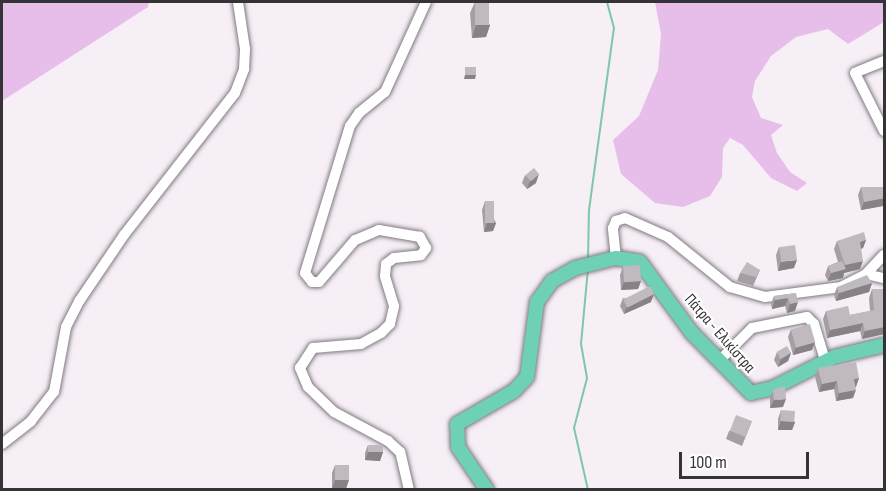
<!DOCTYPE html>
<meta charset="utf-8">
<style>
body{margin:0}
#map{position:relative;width:886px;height:491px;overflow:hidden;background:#f6eff6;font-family:"Sofia Sans Condensed",sans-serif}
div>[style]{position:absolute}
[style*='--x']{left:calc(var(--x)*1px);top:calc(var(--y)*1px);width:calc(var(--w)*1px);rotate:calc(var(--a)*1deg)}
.green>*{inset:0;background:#e7beea}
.stream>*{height:2px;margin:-1px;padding:0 1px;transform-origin:1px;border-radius:1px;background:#7ec7a9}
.roads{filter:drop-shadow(0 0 2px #807a81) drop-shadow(0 0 2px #807a81)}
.minor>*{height:10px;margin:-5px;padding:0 5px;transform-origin:5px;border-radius:5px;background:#fff}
.major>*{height:14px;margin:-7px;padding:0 7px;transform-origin:7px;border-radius:7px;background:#6ed1b6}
.wall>*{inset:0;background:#a59fa5}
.shaded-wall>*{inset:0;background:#868286}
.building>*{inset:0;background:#c0b9c0;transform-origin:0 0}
span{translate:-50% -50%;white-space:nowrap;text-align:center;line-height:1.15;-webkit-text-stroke:4.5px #fff;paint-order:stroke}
.street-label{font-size:16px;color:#363336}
.frame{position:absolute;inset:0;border:3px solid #363336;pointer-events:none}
.scale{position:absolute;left:679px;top:452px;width:130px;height:27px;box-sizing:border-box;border:3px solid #363336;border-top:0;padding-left:8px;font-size:18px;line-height:21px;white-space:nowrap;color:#363336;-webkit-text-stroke:4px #fff;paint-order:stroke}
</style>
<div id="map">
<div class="green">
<i style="clip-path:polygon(2px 2px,149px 2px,148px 7px,2px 101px)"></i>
<i style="clip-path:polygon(655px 2px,884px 2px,884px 22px,848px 44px,828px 29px,796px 37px,771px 56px,755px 81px,752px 97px,761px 118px,783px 125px,771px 135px,777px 153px,790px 172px,807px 183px,797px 191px,771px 178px,743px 145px,730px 138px,723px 148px,722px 177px,710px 196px,683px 207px,655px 203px,621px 174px,613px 140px,639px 116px,658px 70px,661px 34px)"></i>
</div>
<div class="stream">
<i style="--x:588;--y:260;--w:50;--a:-88.9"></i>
<i style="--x:589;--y:210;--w:184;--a:-82.2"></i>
<i style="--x:614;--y:28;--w:27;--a:-105"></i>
<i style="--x:588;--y:490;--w:64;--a:-102.7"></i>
<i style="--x:574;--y:428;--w:52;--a:-75.4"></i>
<i style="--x:587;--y:378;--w:35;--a:-100"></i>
<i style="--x:581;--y:344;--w:75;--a:-84.7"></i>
</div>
<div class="roads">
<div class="minor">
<i style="--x:884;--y:61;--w:31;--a:158"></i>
<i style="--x:855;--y:73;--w:65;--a:63.4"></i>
<i style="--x:616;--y:258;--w:30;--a:-96"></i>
<i style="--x:613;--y:228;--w:8;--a:-67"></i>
<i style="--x:616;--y:221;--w:9;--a:-18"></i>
<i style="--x:625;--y:218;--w:47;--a:23.8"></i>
<i style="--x:668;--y:237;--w:80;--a:38.9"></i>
<i style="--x:730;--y:287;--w:36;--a:16"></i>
<i style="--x:765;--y:297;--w:77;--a:-7.5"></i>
<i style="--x:841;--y:287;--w:28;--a:-27"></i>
<i style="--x:866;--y:274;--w:26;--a:-47"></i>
<i style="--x:866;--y:274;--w:18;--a:13"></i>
<i style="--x:718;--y:362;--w:48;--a:-45"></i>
<i style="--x:752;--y:328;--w:56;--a:-11.3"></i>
<i style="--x:807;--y:317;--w:10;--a:45"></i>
<i style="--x:814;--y:324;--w:39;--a:73"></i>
<i style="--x:2;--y:444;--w:37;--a:-38"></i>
<i style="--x:31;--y:421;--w:37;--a:-52"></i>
<i style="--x:54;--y:392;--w:66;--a:-79.5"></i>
<i style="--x:66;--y:327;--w:30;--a:-63"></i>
<i style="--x:80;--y:300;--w:78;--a:-55.9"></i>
<i style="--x:124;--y:235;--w:180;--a:-52"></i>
<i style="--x:235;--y:93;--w:26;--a:-69"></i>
<i style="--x:244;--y:69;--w:20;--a:-87"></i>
<i style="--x:245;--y:49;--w:48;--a:-98.5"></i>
<i style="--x:409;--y:490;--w:39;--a:-103"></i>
<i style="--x:400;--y:452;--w:16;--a:-137"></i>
<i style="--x:388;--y:441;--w:61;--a:-151.8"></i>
<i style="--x:334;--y:412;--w:36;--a:-136"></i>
<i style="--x:308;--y:387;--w:21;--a:-113"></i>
<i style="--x:300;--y:368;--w:24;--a:-57"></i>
<i style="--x:313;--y:348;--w:48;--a:-4.8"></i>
<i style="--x:361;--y:344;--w:23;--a:-29"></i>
<i style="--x:381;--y:333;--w:13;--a:-45"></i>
<i style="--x:390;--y:324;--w:18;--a:-77"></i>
<i style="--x:394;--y:306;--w:31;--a:-107"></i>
<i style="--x:385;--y:276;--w:12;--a:-85"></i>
<i style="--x:386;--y:264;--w:10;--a:-37"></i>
<i style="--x:394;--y:258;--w:27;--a:-6"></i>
<i style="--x:421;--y:255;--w:9;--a:-54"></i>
<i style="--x:426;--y:248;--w:13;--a:-119"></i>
<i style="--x:420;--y:237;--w:42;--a:-170.3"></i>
<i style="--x:379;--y:230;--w:26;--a:157"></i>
<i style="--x:355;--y:240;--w:55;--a:130.6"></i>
<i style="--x:319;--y:282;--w:7;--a:180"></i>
<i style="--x:312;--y:282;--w:11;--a:-128"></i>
<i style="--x:305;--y:273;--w:154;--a:-73"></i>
<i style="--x:350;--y:126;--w:16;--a:-55"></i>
<i style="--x:359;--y:113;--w:33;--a:-39"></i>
<i style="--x:385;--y:92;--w:99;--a:-65.5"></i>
</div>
<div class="major">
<i style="--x:487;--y:490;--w:52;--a:-124"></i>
<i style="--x:458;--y:447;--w:23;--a:-92"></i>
<i style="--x:457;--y:424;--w:66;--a:-30.1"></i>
<i style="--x:514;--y:391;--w:19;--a:-47"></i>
<i style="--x:527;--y:377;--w:76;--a:-82.4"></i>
<i style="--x:537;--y:302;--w:26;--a:-54"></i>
<i style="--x:552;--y:281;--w:26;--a:-29"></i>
<i style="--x:575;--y:268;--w:42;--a:-13.7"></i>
<i style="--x:616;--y:258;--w:24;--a:9"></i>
<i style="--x:640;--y:262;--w:88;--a:53.8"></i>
<i style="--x:692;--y:333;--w:84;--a:45.5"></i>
<i style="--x:751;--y:393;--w:23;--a:-13"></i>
<i style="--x:773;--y:388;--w:68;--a:-26.9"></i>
<i style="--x:834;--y:357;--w:51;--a:-13.5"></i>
</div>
</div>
<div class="wall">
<i style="clip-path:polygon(475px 2px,490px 25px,486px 37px,472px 38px,470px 13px)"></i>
<i style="clip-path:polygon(525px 175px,536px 183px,527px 189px,522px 183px)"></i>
<i style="clip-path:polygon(861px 187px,885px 187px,885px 203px,883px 206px,861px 210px,858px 195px)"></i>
<i style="clip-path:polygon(485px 201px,496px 223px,493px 231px,484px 232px,482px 210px)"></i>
<i style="clip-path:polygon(866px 240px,863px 248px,861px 249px,860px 269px,844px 273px,843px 278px,828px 281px,825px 275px,828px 266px,838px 262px,834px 249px,837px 241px)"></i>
<i style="clip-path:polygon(779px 247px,794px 268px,778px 271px,776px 255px)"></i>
<i style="clip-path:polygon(623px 266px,641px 281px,638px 289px,621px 290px,620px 275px)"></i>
<i style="clip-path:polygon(760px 270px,753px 286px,737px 281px,740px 273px)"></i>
<i style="clip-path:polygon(872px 283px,869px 292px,836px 301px,834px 295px,837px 287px)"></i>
<i style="clip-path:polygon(872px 289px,885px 289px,884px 334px,862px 339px,860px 331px,827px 338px,823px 319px,826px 311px,850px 315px,870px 311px,869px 298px)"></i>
<i style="clip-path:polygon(796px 293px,795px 311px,787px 313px,785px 306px,772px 309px,771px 304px,774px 296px)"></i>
<i style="clip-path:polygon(623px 298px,651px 302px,624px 314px,620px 306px)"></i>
<i style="clip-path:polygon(791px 329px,812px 350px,793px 355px,788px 337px)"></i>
<i style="clip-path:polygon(777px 352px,791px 353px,788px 361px,778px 367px,774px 360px)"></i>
<i style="clip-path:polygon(818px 368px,859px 378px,855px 387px,853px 398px,836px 401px,834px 389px,819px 392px,815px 377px)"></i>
<i style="clip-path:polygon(773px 390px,783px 407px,770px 408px,770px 398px)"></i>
<i style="clip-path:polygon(781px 410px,795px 422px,792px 430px,778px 430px,778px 419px)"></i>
<i style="clip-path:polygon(752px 421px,742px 446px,726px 439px,729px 431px)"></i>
<i style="clip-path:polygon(368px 445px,383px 452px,380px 461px,365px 460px,365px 453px)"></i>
<i style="clip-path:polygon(335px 465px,346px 489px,332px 489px,332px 473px)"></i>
</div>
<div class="shaded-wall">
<i style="clip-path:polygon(476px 25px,490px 25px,486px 37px,472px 38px)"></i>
<i style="clip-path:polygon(465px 75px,476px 75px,475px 79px,464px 79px)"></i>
<i style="clip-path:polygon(539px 174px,536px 183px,527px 189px,530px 181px)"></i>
<i style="clip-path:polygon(885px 198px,883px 206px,861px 210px,864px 202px)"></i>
<i style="clip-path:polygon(487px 223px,496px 223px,493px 231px,484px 232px)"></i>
<i style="clip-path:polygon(866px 240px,863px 248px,857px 250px,860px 242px)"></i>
<i style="clip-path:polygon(797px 260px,794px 268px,778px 271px,781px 262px)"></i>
<i style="clip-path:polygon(863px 261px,860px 269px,844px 273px,843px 278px,828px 281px,831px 273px,843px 270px,845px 265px)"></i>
<i style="clip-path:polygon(641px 281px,638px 289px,621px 290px,624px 282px)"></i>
<i style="clip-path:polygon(872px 283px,869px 292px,836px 301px,839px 293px)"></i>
<i style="clip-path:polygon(654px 294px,651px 302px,624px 314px,627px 306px)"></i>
<i style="clip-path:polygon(788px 298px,785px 306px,772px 309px,775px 300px)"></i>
<i style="clip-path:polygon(798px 302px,795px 311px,787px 313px,790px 304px)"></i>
<i style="clip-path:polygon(863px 323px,860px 331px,827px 338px,830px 330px)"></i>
<i style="clip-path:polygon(885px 324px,884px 334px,862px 339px,865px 331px)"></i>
<i style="clip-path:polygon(815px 342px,812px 350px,793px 355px,796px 347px)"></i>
<i style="clip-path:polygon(791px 353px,788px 361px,778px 367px,781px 359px)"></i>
<i style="clip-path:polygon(859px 378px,856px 387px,851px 388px,854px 379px)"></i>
<i style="clip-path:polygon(837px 381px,834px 389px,819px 392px,822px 384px)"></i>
<i style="clip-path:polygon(856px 390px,853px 398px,836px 401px,839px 393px)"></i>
<i style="clip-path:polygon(786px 399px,783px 407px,770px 408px,774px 400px)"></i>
<i style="clip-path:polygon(781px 421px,795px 422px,792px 430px,778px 430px)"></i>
<i style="clip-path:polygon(368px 452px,383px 452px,380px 461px,365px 460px)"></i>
<i style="clip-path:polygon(335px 480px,349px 480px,346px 489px,332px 489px)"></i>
</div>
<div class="building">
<i style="left:475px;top:2px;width:14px;height:23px"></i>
<i style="left:465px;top:67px;width:11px;height:8px"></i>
<i style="left:534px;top:168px;width:8px;height:11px;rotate:50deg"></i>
<i style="clip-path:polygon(861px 187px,885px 187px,885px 198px,864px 202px)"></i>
<i style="left:485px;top:201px;width:9px;height:22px"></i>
<i style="clip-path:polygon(864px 232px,866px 240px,860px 242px,863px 261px,845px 265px,837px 241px)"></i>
<i style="left:795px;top:245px;width:15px;height:16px;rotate:82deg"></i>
<i style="clip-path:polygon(842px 261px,846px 269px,831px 273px,828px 266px)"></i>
<i style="clip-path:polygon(747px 262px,760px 270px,756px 277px,740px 273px)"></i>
<i style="left:640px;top:265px;width:16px;height:17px;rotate:86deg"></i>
<i style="clip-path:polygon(867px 275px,872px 283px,839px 293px,837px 287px)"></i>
<i style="left:650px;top:286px;width:9px;height:30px;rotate:63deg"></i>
<i style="clip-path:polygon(872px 289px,885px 289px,885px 327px,865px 331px,863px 323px,830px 330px,826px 311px,848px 306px,850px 315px,874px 310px)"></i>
<i style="clip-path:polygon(796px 293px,798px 302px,790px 304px,788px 298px,775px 300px,774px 296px)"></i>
<i style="left:810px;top:324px;width:19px;height:20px;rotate:74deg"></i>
<i style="left:787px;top:346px;width:8px;height:12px;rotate:60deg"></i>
<i style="clip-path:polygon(856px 362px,859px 378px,854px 379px,856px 390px,839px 393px,837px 381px,822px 384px,818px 368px)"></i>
<i style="clip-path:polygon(785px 386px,786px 399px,774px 400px,773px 390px)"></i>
<i style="left:781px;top:410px;width:14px;height:11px;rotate:4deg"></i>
<i style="left:736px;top:415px;width:17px;height:17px;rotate:21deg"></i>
<i style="left:368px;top:445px;width:15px;height:7px"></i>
<i style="left:335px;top:465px;width:14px;height:15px"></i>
</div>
<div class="street-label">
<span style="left:719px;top:334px;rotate:49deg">Πάτρα - Ελικίστρα</span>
</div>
<div class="frame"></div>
<div class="scale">100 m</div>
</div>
